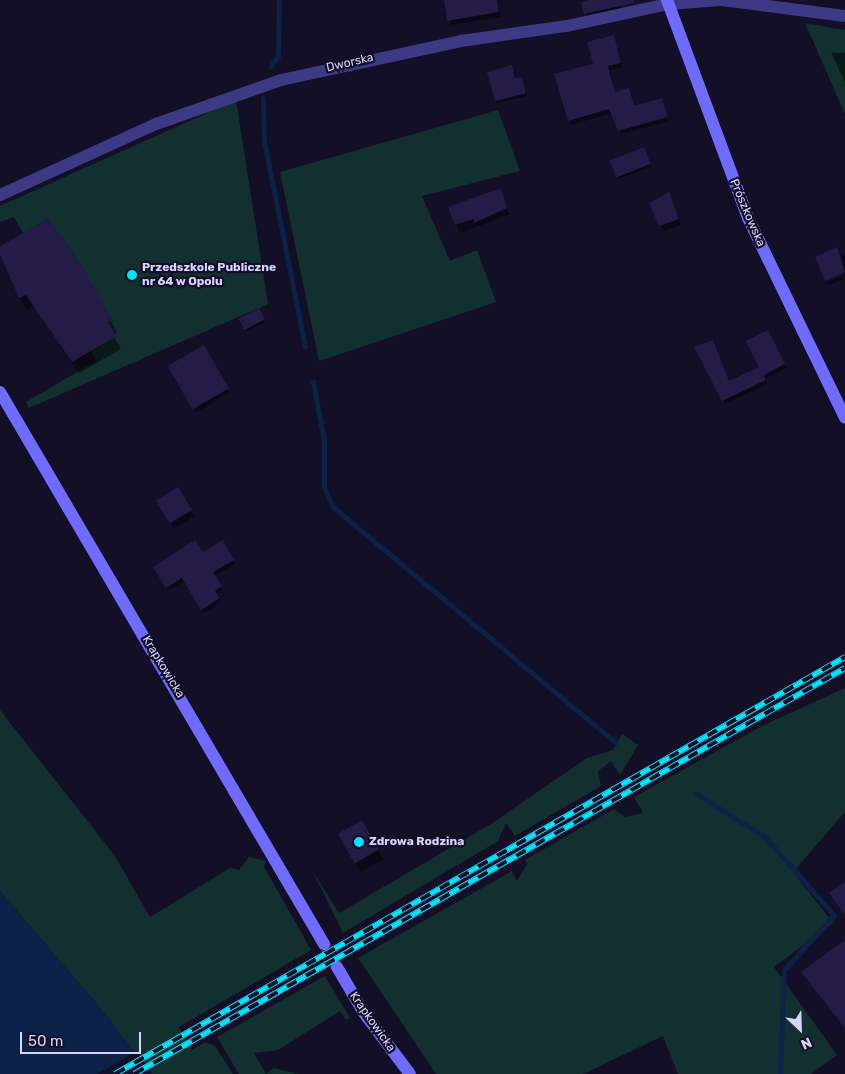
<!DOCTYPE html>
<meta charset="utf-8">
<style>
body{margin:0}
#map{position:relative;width:845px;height:1074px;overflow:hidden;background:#130f26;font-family:Rubik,sans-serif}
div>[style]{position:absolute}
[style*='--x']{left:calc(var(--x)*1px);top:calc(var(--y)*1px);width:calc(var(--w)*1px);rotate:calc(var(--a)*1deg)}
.green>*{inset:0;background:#12302f}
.water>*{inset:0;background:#0c2248}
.pier>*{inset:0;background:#130f26}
.shadow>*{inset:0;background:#0007;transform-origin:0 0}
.stream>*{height:5px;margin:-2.5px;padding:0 2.5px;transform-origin:2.5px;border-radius:2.5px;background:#0c2248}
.building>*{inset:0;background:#241b47;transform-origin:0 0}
.secondary-tunnel>*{height:12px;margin-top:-6px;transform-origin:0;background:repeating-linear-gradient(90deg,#312d47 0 12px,transparent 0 18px)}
.street>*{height:12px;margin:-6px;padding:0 6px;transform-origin:6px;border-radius:6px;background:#3d3a85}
.secondary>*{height:12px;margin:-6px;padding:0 6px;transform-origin:6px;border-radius:6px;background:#6f6bff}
.rail>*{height:5.5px;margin-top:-2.75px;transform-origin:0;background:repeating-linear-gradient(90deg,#130f26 0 11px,#00e5ff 0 22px);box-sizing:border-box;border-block:1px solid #00e5ff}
.dots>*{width:14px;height:14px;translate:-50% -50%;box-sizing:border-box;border:2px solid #130f26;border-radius:50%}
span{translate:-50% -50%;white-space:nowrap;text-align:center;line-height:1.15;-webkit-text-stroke:4.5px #130f26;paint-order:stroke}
.street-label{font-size:12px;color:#d9d4ff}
.poi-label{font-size:12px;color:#d9d4ff;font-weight:700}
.left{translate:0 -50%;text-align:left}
.north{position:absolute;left:775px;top:1004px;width:50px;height:50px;-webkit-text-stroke:4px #130f26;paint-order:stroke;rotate:156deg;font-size:14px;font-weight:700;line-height:20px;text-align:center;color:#d9d4ff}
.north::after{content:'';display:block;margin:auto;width:18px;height:22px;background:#d9d4ff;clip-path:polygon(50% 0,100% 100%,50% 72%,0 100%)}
.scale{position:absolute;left:20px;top:1032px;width:121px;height:22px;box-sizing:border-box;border:2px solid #d9d4ff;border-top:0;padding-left:6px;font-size:15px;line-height:18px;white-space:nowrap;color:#d9d4ff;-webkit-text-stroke:4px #130f26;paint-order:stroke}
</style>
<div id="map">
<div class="green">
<i style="clip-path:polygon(805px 23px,845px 30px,845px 114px)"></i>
<i style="clip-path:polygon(236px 100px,268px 304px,29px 408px,26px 402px,96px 361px,90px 349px,108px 322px,80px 263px,48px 219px,23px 233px,14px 217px,0 222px,0 206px)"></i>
<i style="clip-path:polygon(498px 110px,520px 171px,422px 196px,450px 261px,477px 250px,496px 302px,319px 361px,280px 172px)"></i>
<i style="clip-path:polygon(845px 688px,845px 812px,793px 872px,833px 923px,774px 967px,837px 1055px,811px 1074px,678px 1074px,663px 1036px,583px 1074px,436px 1074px,358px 958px,512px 871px,517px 881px,527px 864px,525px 860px,614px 809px,625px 817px,643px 813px,634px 797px,762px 726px)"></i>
<i style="clip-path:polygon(0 710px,115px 856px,150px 917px,230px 868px,239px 870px,249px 857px,266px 861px,264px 867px,311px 950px,179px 1027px,192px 1050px,206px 1042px,215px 1046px,233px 1074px,150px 1074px,107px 1016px,0 891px)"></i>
<i style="clip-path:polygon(622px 734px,638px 745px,620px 775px,611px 761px,598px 771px,601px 786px,515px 836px,506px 823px,498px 841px,343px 933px,312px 870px,339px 913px,491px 824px,587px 758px,613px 750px)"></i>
<i style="clip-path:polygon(325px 976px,350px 1018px,346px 1020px,340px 1011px,278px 1050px,254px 1053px,266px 1074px,274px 1068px,298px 1074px,239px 1074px,217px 1037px)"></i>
</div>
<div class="water">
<i style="clip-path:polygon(0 891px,107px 1016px,150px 1074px,0 1074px)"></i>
</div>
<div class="pier">
<i style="clip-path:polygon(137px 1051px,152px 1073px,97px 1074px)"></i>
</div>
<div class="shadow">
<i style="clip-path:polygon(445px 0,497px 0,501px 17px,451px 25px)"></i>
<i style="clip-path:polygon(594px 0,618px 0,620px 9px,586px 16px)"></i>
<i style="clip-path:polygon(614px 36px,622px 67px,610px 70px,615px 93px,630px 93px,634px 107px,662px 99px,669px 121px,622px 134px,612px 113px,571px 125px,569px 121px,595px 65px)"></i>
<i style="clip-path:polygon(831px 52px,845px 53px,845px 83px)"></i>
<i style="clip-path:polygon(513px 69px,516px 80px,523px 80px,527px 96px,497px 103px,489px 73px)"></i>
<i style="clip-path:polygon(645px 151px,651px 167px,617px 179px,616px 176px)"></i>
<i style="left:500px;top:190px;width:26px;height:53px;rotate:69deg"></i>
<i style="clip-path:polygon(668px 193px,681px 225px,664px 231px,660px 225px)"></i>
<i style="clip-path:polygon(0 247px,86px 277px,117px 332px,113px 335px,121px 349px,79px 373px,34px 306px,27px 310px,12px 284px,17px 281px)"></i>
<i style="clip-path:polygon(836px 248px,841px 257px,845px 255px,845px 272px,826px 279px)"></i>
<i style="clip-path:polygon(845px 275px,845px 279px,829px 285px,827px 282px)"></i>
<i style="clip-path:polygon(260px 312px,265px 323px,245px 331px,239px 318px)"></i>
<i style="clip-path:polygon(767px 332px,786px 368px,765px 379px,767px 384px,725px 404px,696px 348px,729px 382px,760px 368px)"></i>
<i style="left:203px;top:347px;width:53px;height:39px;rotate:60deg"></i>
<i style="left:177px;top:489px;width:32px;height:23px;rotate:58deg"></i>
<i style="clip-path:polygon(223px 542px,235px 564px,214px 576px,223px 590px,216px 595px,221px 602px,204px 613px,185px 581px,169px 590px,155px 568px,202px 554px)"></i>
<i style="left:362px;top:822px;width:43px;height:26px;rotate:60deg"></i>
</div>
<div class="stream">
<i style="--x:271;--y:66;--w:12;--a:-55"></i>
<i style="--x:278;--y:56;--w:56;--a:-89"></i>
<i style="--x:263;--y:98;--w:43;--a:88.7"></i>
<i style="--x:264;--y:141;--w:209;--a:78.7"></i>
<i style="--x:313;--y:382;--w:59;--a:79.3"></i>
<i style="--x:324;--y:440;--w:47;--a:90"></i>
<i style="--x:324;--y:487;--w:22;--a:66"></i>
<i style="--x:333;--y:507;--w:368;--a:39.8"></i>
<i style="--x:695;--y:793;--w:83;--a:32.2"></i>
<i style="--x:765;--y:837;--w:104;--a:48.5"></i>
<i style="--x:834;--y:915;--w:74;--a:132.3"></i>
<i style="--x:784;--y:970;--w:104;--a:92.2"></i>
</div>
<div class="building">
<i style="clip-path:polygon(444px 0,497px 0,499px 12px,447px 21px)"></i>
<i style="clip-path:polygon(588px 0,634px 0,634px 3px,584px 14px,581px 2px)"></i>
<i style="clip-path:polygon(614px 35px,621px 63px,608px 66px,615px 92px,629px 88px,634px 106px,662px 98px,668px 117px,618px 131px,609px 109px,568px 121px,554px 74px,593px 64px,587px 42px)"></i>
<i style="clip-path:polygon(512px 65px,515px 78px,522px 77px,526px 93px,495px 101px,487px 72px)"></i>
<i style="left:644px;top:147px;width:18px;height:37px;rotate:68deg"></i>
<i style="clip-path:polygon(501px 188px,507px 208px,474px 223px,473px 219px,455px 225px,448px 207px)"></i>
<i style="clip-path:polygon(669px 192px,679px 219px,659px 226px,649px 203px)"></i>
<i style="clip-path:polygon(48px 219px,80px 263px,112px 320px,108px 322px,116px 336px,72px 362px,26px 295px,19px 298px,0 254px,0 246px)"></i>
<i style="clip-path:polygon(837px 247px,845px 272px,825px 281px,815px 257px)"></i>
<i style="left:259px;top:308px;width:13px;height:23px;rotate:63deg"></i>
<i style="clip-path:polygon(768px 330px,785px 364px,764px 375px,766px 380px,722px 401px,694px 347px,713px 340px,729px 381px,759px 367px,746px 341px)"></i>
<i style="left:204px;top:345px;width:50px;height:42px;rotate:60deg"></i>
<i style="left:178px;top:487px;width:27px;height:26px;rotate:59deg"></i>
<i style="clip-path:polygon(195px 540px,203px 552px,223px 540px,234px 560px,213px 572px,222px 586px,215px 591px,220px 598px,201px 610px,182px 578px,166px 588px,153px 567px)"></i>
<i style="left:362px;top:820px;width:34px;height:28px;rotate:60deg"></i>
<i style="clip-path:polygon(845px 881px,845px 915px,829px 893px)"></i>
<i style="clip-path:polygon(845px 940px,845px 1028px,801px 972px)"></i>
</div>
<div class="secondary-tunnel">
<i style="--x:324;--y:944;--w:26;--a:61"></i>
</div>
<div class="street">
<i style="--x:722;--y:0;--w:124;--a:7.4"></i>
<i style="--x:0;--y:195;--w:171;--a:-24.5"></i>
<i style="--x:156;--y:124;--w:133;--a:-19.4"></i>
<i style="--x:281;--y:80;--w:184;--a:-12.2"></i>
<i style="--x:461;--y:41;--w:107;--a:-8.1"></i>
<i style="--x:567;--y:26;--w:103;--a:-12.3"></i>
<i style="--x:668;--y:4;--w:52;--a:-4.4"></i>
</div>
<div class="secondary">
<i style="--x:667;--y:0;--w:233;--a:69.6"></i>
<i style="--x:748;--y:218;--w:222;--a:64.1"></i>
<i style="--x:0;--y:392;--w:640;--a:59.59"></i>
<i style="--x:337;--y:967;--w:53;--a:59.6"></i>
<i style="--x:364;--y:1013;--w:76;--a:53"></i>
</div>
<div class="rail">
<i style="--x:115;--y:1074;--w:841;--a:-29.74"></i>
<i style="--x:134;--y:1074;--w:819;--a:-29.73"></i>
</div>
<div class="dots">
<i style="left:132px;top:275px;background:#00e5ff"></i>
<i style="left:359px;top:842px;background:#00e5ff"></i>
</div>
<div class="street-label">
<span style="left:350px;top:63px;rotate:-13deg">Dworska</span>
<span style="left:747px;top:213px;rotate:67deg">Prószkowska</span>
<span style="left:163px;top:667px;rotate:59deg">Krapkowicka</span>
<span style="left:372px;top:1022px;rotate:55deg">Krapkowicka</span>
</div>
<div class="poi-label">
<span class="left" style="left:142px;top:275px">Przedszkole Publiczne<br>nr 64 w Opolu</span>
<span class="left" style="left:369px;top:842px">Zdrowa Rodzina</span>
</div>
<div class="north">N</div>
<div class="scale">50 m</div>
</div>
